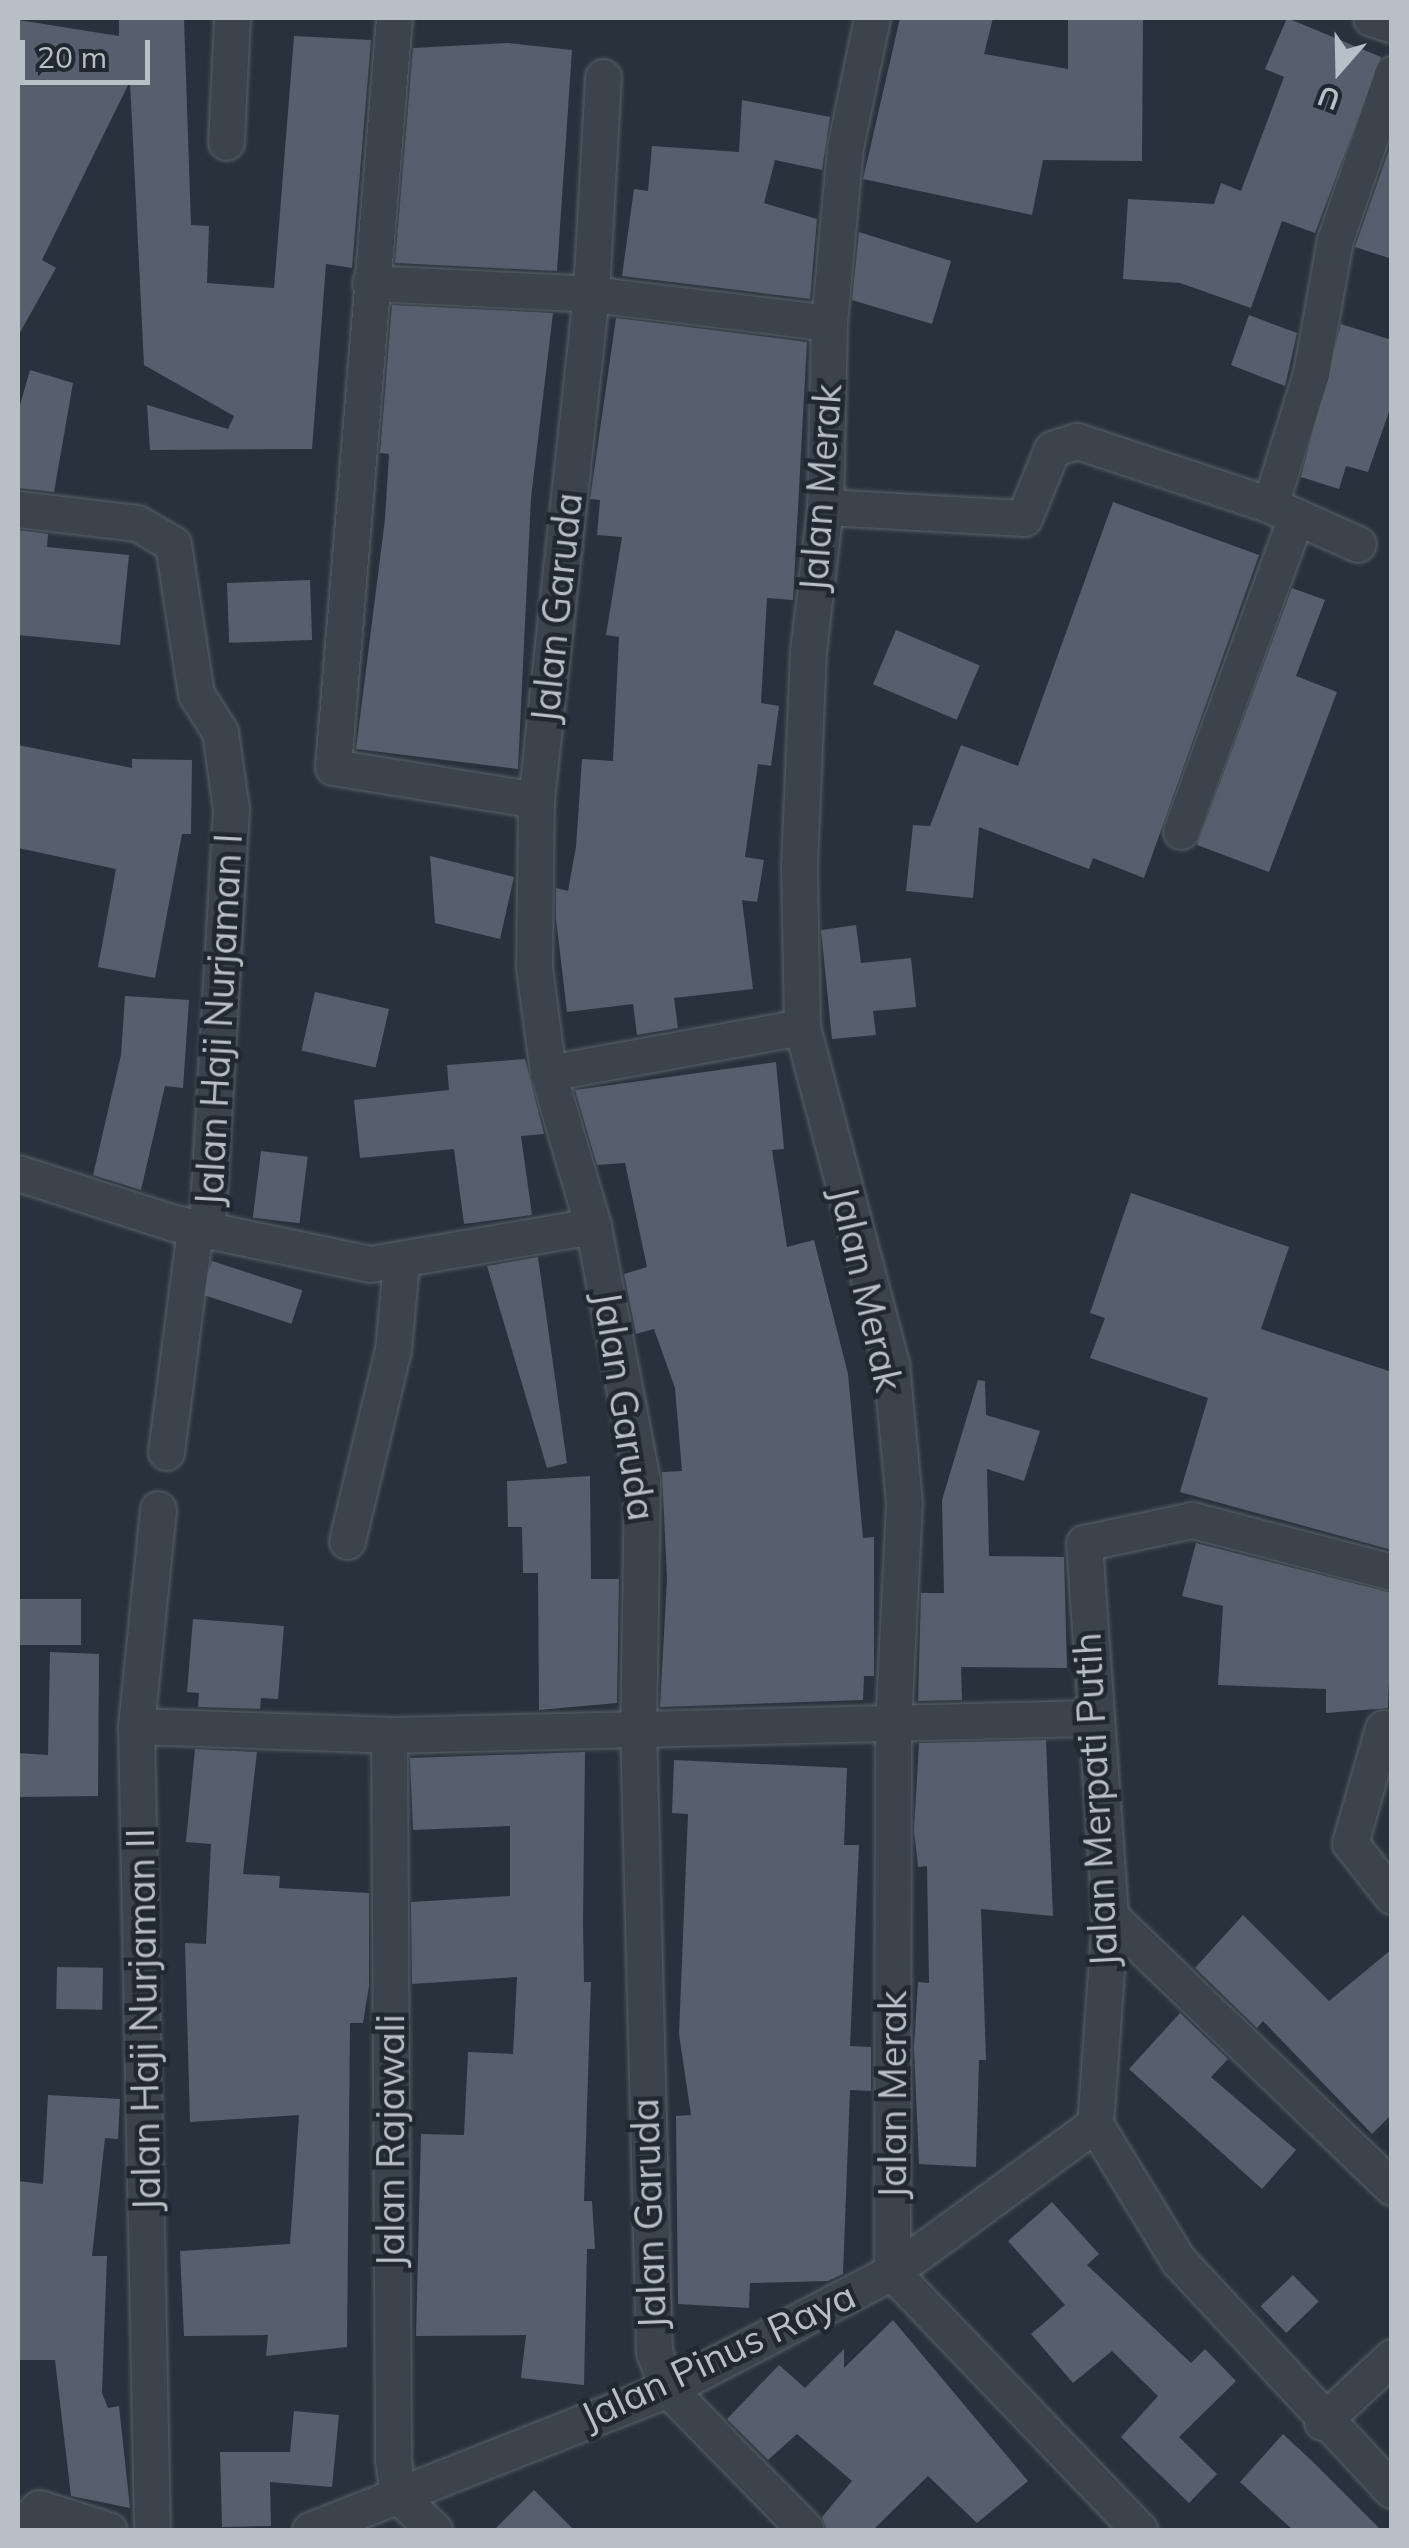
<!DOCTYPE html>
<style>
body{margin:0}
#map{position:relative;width:1409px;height:2548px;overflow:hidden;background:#28323c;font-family:Mulish,sans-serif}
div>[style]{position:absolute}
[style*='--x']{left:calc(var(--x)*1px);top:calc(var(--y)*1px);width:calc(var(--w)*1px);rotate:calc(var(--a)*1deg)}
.building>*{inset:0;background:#55606c;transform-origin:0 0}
.roads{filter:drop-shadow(0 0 2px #59626a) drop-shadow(0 0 2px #59626a)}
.minor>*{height:35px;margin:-17.5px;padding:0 17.5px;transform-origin:17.5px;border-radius:17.5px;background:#3b444d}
span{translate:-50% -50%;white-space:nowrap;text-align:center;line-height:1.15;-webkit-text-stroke:9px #202932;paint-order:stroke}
.street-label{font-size:38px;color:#b7bfc7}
.frame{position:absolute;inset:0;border:20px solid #b7bfc7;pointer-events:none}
.north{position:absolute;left:1289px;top:20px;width:100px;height:100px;-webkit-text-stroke:8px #202932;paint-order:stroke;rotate:200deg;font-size:28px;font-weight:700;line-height:40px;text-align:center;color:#b7bfc7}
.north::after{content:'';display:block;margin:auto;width:35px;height:45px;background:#b7bfc7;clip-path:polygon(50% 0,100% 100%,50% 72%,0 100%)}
.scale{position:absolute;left:20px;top:40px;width:130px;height:45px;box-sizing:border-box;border:5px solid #b7bfc7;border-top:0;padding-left:12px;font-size:30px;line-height:35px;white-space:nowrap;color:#b7bfc7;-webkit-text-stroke:8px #202932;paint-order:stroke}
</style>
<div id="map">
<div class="building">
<i style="clip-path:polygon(119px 18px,184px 18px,191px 225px,209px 226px,207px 283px,274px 288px,294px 36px,371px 40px,352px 268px,326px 264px,312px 449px,150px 450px,147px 405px,228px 429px,234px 416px,144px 365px,130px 81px,42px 260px,56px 268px,18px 336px,18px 20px,119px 36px)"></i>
<i style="clip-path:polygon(900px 18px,993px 18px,984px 54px,1068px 69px,1068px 18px,1143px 18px,1142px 161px,1043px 160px,1032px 215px,863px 179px)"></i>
<i style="clip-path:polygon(1287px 18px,1381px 57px,1315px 233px,1282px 221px,1251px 308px,1180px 283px,1123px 279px,1128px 199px,1214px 204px,1221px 183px,1241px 191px,1284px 77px,1265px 69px)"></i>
<i style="clip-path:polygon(507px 43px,572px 50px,557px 271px,395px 263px,413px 48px)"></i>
<i style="clip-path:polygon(742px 100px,830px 117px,822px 170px,775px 160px,764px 203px,817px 219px,810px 299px,622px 276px,634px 189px,648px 191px,652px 146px,739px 152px)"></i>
<i style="clip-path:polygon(1392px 141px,1392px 259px,1355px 247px)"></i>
<i style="clip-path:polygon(859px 232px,951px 261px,932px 324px,852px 300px)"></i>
<i style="clip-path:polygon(392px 305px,553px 313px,531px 498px,518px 769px,356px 749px,385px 519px,389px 454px,380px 453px)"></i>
<i style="clip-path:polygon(1249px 315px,1297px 333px,1285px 386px,1231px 365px)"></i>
<i style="clip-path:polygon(616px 318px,807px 342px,793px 600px,767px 598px,761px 703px,779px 706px,771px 766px,758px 764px,745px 857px,764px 860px,757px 902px,742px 900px,753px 989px,674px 998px,678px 1028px,637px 1035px,633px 1004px,567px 1012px,556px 919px,556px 888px,568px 891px,576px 847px,582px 759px,613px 761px,619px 637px,606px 635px,622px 537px,597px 535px,600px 500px,590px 499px)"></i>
<i style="clip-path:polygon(1341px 324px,1392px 340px,1392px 403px,1368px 472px,1346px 466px,1339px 489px,1301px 477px)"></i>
<i style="clip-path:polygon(30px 370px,73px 383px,54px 492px,18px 488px,18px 412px)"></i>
<i style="clip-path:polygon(1113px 502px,1259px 555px,1144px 878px,1093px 858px,1089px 869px,979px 827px,973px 898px,906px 891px,913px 825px,930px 826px,961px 745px,1018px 766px)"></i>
<i style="clip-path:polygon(18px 530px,48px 534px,47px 547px,129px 555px,120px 645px,18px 635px)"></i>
<i style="left:310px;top:580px;width:60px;height:83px;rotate:88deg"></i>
<i style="clip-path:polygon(1292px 588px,1325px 600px,1296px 676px,1337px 692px,1269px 872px,1197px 845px)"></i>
<i style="left:896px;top:630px;width:91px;height:59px;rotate:23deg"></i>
<i style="clip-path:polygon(18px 745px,132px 768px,132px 759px,192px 760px,191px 834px,182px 834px,155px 978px,98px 967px,116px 869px,18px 848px)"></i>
<i style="clip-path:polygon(430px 856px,514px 877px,500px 939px,435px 923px)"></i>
<i style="clip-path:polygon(856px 925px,861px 963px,911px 958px,916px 1007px,873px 1011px,876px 1035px,832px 1039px,821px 930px)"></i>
<i style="left:315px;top:992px;width:76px;height:60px;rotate:13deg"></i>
<i style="clip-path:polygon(125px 996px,189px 1000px,183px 1088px,165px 1086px,141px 1190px,93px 1175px,121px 1055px)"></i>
<i style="clip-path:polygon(525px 1059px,544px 1134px,521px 1136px,532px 1215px,464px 1224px,454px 1149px,360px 1158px,354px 1100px,449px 1090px,447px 1065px)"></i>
<i style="clip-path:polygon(776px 1062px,784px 1149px,772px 1150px,787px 1247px,814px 1240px,848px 1374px,863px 1538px,874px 1537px,874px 1676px,864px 1676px,863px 1700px,660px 1707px,667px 1579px,662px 1472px,682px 1471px,675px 1388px,654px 1329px,636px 1334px,624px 1274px,647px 1267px,625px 1163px,597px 1165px,575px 1090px)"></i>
<i style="left:261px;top:1151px;width:47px;height:67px;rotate:7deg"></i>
<i style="clip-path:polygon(1131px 1193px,1289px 1247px,1261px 1329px,1392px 1372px,1392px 1550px,1180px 1492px,1208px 1398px,1090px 1358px,1105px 1318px,1090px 1313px)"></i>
<i style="clip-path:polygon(538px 1257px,567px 1463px,547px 1468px,487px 1266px)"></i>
<i style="left:212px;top:1261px;width:95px;height:35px;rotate:18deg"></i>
<i style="clip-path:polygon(978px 1380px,985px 1381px,986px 1415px,1040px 1431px,1024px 1481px,987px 1469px,989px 1556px,1064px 1557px,1067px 1668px,961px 1667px,962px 1700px,918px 1701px,921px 1593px,944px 1593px,942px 1500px)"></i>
<i style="clip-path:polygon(590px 1476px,591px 1579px,619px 1579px,617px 1703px,539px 1710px,538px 1573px,523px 1573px,522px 1527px,508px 1527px,507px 1481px)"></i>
<i style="clip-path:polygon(1196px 1543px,1392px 1593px,1388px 1708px,1326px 1713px,1326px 1689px,1218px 1685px,1223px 1606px,1182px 1596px)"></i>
<i style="left:18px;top:1599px;width:63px;height:46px"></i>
<i style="clip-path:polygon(193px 1619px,284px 1626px,278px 1699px,261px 1698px,260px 1709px,198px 1707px,199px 1693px,187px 1692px)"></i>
<i style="clip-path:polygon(50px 1652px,99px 1654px,98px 1796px,18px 1797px,18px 1753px,48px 1755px)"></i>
<i style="clip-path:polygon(1046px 1740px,1053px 1916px,981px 1909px,986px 2060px,979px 2060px,976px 2167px,919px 2164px,914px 2048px,918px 1982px,929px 1983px,927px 1866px,918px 1867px,914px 1830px,919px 1743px)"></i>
<i style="clip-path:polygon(195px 1749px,257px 1752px,243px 1874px,280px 1876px,279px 1888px,369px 1893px,369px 1986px,363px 2023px,350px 2023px,347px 2347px,266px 2356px,268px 2335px,184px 2336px,180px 2251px,290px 2244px,299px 2115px,190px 2122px,185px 1943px,206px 1944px,211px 1844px,186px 1842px)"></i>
<i style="clip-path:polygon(585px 1752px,583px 1923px,584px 1982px,591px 1982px,584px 2201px,592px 2201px,595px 2249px,587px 2249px,584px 2385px,521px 2378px,526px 2335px,416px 2336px,421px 2134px,464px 2135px,468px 2052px,513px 2054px,517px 1977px,412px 1984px,411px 1902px,510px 1896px,510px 1826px,413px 1830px,410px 1758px)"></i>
<i style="clip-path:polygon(674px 1760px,847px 1768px,844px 1845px,859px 1845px,850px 2046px,871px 2047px,871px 2091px,850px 2090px,843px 2274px,828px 2281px,750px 2283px,749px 2308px,678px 2304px,676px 2116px,691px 2115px,679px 2034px,688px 1814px,672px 1813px)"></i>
<i style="clip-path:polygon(1243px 1915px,1329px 2001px,1392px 1949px,1392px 2114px,1372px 2134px,1263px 2021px,1257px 2028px,1195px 1968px)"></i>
<i style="left:57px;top:1967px;width:46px;height:42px;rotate:1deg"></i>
<i style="clip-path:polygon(1180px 2013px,1228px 2059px,1211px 2077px,1296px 2150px,1262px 2189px,1129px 2069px)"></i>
<i style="clip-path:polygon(48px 2095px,120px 2099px,118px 2139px,105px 2138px,92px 2256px,107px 2256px,102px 2393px,108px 2408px,119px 2406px,130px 2508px,71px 2496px,55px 2360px,18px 2360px,18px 2181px,43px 2184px)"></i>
<i style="clip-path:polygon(1052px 2202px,1099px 2254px,1087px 2265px,1191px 2363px,1205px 2349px,1236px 2381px,1179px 2437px,1217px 2474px,1189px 2503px,1121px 2437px,1158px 2396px,1112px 2351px,1073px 2383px,1031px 2334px,1065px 2305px,1008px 2241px)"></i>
<i style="left:1293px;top:2275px;width:37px;height:45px;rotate:46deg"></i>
<i style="clip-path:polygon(893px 2320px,1028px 2481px,977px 2523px,928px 2476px,873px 2530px,827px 2530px,822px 2517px,852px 2481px,797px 2434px,768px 2460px,727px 2419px,779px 2365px,805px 2388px,844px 2349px,844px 2368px)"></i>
<i style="clip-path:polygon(294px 2411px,339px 2415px,332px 2487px,270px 2482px,271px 2526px,222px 2527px,220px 2452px,290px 2452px)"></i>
<i style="clip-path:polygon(1283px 2434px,1311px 2460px,1381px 2530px,1293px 2530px,1240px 2482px)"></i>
<i style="clip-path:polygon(534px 2490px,574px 2530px,494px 2530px)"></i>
</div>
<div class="roads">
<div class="minor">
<i style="--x:394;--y:18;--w:751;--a:94.66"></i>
<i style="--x:333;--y:767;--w:206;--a:9.2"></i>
<i style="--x:872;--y:18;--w:132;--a:101.8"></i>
<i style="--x:845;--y:147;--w:177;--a:95.2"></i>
<i style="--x:829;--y:323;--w:184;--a:91.2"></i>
<i style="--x:825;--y:507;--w:145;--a:96.7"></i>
<i style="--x:808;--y:651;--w:218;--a:92.4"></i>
<i style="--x:799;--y:869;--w:158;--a:88.9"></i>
<i style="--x:802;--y:1027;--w:348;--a:75.2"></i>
<i style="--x:891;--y:1363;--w:140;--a:84.7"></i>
<i style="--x:904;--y:1502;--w:225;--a:92.8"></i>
<i style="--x:893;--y:1727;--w:545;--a:90.11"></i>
<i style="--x:892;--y:2272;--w:357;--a:46.2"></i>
<i style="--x:1371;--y:18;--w:22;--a:18"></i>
<i style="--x:603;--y:77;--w:217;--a:93.2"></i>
<i style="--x:591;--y:294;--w:509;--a:96.2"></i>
<i style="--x:536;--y:800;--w:167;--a:90.7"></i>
<i style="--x:534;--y:967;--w:107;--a:82.5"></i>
<i style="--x:548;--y:1073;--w:159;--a:73.6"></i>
<i style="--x:593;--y:1226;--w:259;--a:79.1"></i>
<i style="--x:642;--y:1480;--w:246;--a:90.9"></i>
<i style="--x:638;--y:1726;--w:626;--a:88.54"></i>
<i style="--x:654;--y:2352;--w:40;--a:69"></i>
<i style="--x:668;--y:2389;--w:197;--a:45.6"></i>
<i style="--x:226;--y:142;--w:124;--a:-87.2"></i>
<i style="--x:370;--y:283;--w:221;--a:2.8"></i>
<i style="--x:591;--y:294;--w:240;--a:6.9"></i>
<i style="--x:1270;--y:505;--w:138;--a:-72.7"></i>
<i style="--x:1311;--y:373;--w:135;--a:-79.8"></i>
<i style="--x:1335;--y:240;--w:176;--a:-71"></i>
<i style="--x:825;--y:507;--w:199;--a:3.2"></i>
<i style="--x:1024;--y:518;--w:74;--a:-67.9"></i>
<i style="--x:1052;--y:449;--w:26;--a:-18"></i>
<i style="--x:1077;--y:441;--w:203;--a:18.3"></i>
<i style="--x:1270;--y:505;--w:96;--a:23.9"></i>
<i style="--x:18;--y:509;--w:120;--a:6.7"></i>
<i style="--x:137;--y:523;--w:42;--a:30.3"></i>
<i style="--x:173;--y:544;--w:152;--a:81.3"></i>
<i style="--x:196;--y:694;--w:45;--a:57.7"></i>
<i style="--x:220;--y:732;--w:78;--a:81.9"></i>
<i style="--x:231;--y:809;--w:423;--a:93.3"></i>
<i style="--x:1181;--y:831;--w:335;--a:-69.9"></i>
<i style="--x:548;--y:1073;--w:258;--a:-10.3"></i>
<i style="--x:18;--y:1173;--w:164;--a:17.8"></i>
<i style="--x:174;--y:1223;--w:200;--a:11.8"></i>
<i style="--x:370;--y:1264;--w:226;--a:-9.7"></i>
<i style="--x:166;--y:1452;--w:226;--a:-82.6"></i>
<i style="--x:347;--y:1541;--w:196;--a:-76.5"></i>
<i style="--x:393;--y:1350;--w:88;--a:-84.8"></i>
<i style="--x:1392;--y:1572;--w:207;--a:-165.4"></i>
<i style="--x:1192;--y:1520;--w:110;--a:168"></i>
<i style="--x:1084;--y:1543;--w:374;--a:86"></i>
<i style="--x:1110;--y:1916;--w:209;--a:94.1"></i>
<i style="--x:1095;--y:2124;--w:159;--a:58.6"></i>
<i style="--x:1178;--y:2260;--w:314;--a:47.1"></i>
<i style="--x:136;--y:1726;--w:253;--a:2"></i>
<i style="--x:389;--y:1735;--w:703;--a:-1.39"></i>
<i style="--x:1383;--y:1728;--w:120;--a:106"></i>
<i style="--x:1350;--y:1843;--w:68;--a:51.6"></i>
<i style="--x:389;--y:1735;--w:724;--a:89.68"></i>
<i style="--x:393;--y:2459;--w:35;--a:83"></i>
<i style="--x:397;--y:2494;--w:52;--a:44.2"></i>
<i style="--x:1110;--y:1916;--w:391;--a:43.9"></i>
<i style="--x:1322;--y:2422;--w:96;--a:-42.9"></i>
<i style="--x:18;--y:2530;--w:30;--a:-46"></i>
<i style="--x:39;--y:2508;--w:73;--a:17.4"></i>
<i style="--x:152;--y:2530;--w:804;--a:-91.14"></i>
<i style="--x:136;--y:1726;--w:218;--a:-84.2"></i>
<i style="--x:310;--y:2530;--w:385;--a:-21.5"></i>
<i style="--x:668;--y:2389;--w:253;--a:-27.6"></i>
<i style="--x:892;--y:2272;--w:251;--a:-36.1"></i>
</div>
</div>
<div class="street-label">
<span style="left:821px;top:488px;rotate:-86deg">Jalan Merak</span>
<span style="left:557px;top:608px;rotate:-84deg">Jalan Garuda</span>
<span style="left:219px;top:1020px;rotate:-87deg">Jalan Haji Nurjaman I</span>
<span style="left:866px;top:1289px;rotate:77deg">Jalan Merak</span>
<span style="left:624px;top:1406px;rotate:81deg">Jalan Garuda</span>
<span style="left:1096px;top:1800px;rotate:-93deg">Jalan Merpati Putih</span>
<span style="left:144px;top:2020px;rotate:-91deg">Jalan Haji Nurjaman II</span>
<span style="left:893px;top:2095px;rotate:-90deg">Jalan Merak</span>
<span style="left:391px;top:2141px;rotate:-90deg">Jalan Rajawali</span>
<span style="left:649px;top:2214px;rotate:-92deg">Jalan Garuda</span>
<span style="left:718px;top:2356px;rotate:-25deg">Jalan Pinus Raya</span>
</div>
<div class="frame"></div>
<div class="north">U</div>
<div class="scale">20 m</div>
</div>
